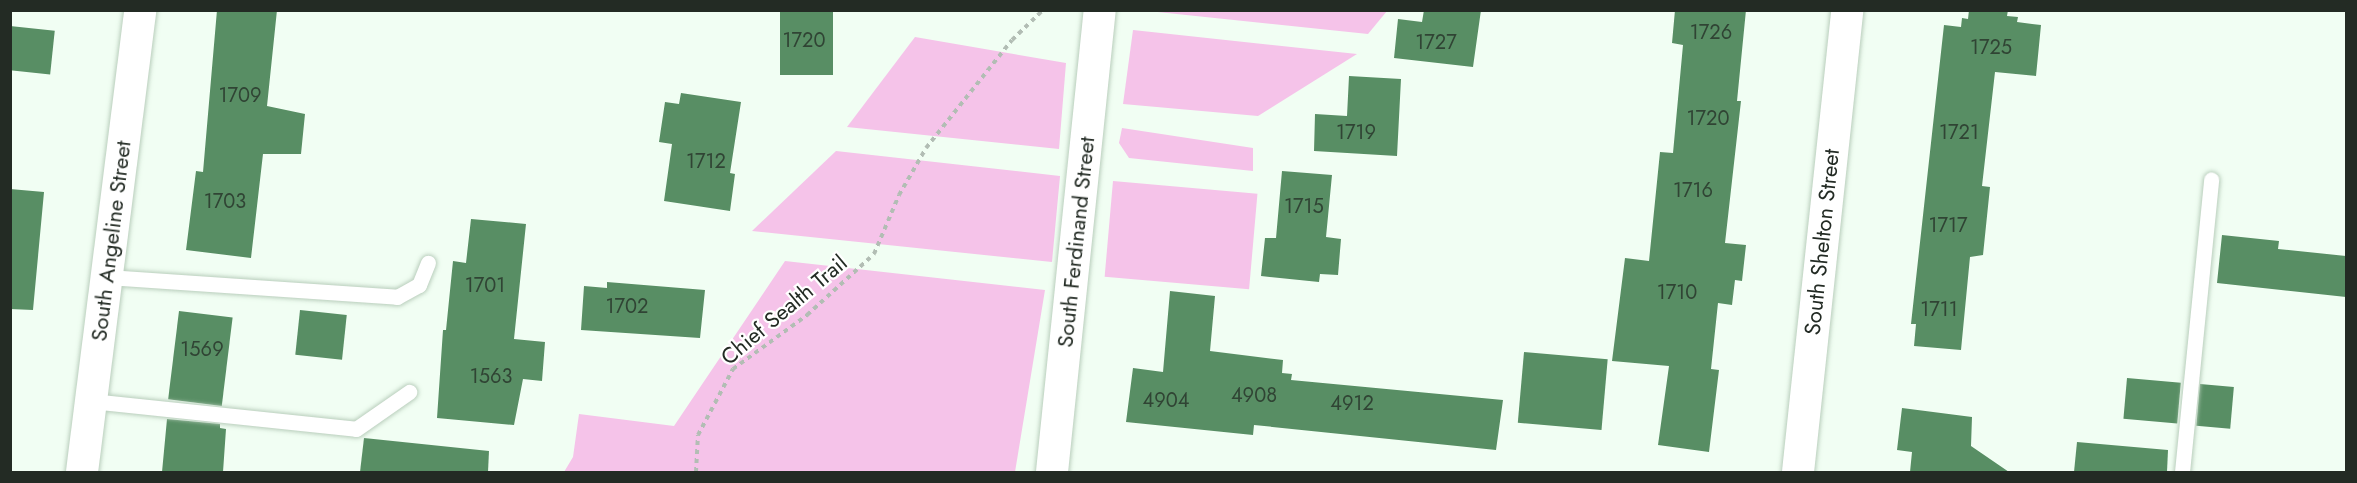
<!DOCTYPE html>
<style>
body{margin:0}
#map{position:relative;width:2357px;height:483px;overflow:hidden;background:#f1fef3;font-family:Jost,sans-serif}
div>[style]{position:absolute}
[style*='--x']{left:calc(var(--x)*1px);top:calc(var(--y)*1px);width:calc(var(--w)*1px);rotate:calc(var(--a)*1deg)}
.green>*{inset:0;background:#f5c3e9;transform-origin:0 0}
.building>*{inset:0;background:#588e64;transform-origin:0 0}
.path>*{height:4px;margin-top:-2px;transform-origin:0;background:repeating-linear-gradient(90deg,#b2bdb4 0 4.5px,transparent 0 9px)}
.roads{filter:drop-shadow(0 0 2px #b9cebc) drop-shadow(0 0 2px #b9cebc)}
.lane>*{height:15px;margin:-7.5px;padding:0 7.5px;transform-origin:7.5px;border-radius:7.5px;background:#fff}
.street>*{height:32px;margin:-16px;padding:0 16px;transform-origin:16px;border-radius:16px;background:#fff}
span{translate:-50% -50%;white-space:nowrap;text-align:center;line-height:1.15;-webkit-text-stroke:4.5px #fff;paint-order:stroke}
.number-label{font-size:20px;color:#304434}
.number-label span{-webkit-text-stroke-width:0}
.street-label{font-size:22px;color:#232b24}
.frame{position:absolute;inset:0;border:12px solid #232b24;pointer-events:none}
</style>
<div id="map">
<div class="green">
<i style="clip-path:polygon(1148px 11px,1387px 10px,1387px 11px,1368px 34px)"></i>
<i style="clip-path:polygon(1133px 30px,1357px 54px,1258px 116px,1123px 104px)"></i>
<i style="clip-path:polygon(915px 37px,1066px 63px,1059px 149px,847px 127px)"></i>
<i style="clip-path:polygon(1122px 128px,1253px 148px,1253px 171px,1129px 158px,1119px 143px)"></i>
<i style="clip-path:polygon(836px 151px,1060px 176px,1052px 262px,752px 231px)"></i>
<i style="left:1113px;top:181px;width:145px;height:96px;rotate:5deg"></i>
<i style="clip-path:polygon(785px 261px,1045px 290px,1015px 472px,564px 472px,573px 457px,579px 414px,674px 426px)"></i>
</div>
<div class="building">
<i style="clip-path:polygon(217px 10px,277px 10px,267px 106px,305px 114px,301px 154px,263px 154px,251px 258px,186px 250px,196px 171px,203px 172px)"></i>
<i style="left:780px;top:10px;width:53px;height:65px"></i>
<i style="clip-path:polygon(1424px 10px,1481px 10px,1473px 67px,1394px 58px,1398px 19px,1422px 22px)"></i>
<i style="clip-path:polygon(1675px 10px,1746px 10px,1737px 101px,1741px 101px,1725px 243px,1746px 245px,1742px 281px,1735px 280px,1732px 305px,1718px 303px,1711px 369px,1719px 370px,1709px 452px,1658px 445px,1669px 366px,1612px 361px,1625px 258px,1649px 261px,1660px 152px,1673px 153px,1683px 45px,1672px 43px)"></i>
<i style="clip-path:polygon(1969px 10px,2008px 10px,2007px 16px,2018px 17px,2017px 22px,2041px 25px,2036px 76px,1995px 72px,1982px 186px,1990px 187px,1983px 255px,1970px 257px,1961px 350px,1914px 346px,1916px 324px,1911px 324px,1944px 25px,1961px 27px,1962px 18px,1968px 19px)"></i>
<i style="left:10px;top:26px;width:45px;height:44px;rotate:6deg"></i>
<i style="clip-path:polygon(1349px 76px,1401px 79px,1397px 156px,1314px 151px,1315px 114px,1347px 116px)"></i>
<i style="clip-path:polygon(681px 93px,741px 102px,730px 173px,735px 174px,730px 211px,664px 201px,672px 144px,659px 142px,665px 102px,679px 104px)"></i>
<i style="clip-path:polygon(1282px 171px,1332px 175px,1326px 237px,1341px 239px,1338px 275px,1320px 274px,1319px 282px,1261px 276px,1265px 238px,1276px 238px)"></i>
<i style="clip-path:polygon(10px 189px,44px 192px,33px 310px,10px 309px)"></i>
<i style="clip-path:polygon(471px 219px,526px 224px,514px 339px,545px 342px,542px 381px,523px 379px,514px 425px,437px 418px,443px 330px,446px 330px,453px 261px,466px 263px)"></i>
<i style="clip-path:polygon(2222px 235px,2279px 241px,2278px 249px,2346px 256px,2346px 297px,2217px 283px)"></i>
<i style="clip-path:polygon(607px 282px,705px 290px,700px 338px,581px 330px,584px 286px,607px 288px)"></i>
<i style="clip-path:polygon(1170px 291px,1215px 296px,1210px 351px,1283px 360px,1282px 373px,1292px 374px,1291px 380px,1503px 400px,1496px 450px,1254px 425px,1253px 435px,1126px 422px,1133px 368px,1163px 372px)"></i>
<i style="left:300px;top:310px;width:47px;height:45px;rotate:6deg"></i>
<i style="left:179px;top:311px;width:54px;height:89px;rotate:7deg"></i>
<i style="left:1524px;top:352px;width:84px;height:71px;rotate:5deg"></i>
<i style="left:2127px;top:378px;width:54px;height:41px;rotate:5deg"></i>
<i style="left:2200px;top:384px;width:34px;height:42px;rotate:5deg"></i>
<i style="clip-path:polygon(1902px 408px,1972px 417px,1971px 446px,2009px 472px,1910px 472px,1912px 452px,1897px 450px)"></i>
<i style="clip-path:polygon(167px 419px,220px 424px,220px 428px,226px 429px,223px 472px,162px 472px)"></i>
<i style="clip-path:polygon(364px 438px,489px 451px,488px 472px,360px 472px)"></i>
<i style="clip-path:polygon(2077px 442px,2168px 450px,2167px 472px,2074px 472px)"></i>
</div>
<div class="path">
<i style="--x:696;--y:472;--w:37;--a:-87"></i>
<i style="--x:698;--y:435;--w:75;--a:-62.1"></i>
<i style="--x:733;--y:369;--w:92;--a:-36.1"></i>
<i style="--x:807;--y:315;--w:91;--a:-42.3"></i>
<i style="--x:874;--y:254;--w:64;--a:-67"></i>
<i style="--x:899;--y:195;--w:54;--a:-60.1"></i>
<i style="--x:926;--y:148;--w:138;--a:-51.5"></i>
<i style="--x:1012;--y:40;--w:43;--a:-44.1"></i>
</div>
<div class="roads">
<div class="lane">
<i style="--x:107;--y:277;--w:291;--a:3.9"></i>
<i style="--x:397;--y:297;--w:25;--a:-29"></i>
<i style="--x:419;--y:285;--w:24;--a:-68"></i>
<i style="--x:91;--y:401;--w:266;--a:6"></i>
<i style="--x:356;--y:429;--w:65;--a:-34.9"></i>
<i style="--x:2182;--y:472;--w:294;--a:-84.3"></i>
</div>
<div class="street">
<i style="--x:82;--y:472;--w:466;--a:-82.8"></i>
<i style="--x:1052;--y:472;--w:464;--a:-84.1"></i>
<i style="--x:1798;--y:472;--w:465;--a:-83.9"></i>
</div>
</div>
<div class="number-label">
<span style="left:1711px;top:32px">1726</span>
<span style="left:804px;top:40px">1720</span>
<span style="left:1436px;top:42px">1727</span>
<span style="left:1991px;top:47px">1725</span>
<span style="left:240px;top:95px">1709</span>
<span style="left:1708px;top:118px">1720</span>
<span style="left:1356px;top:132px">1719</span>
<span style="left:1959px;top:132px">1721</span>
<span style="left:706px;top:161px">1712</span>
<span style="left:1693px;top:190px">1716</span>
<span style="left:225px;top:201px">1703</span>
<span style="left:1304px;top:206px">1715</span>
<span style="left:1948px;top:225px">1717</span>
<span style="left:485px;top:285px">1701</span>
<span style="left:1677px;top:292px">1710</span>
<span style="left:627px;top:306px">1702</span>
<span style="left:1939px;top:309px">1711</span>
<span style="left:202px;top:349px">1569</span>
<span style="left:491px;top:376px">1563</span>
<span style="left:1254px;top:395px">4908</span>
<span style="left:1166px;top:400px">4904</span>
<span style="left:1352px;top:403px">4912</span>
</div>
<div class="street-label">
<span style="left:111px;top:241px;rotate:-83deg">South Angeline Street</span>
<span style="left:1076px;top:242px;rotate:-84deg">South Ferdinand Street</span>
<span style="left:1822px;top:242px;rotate:-84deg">South Shelton Street</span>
<span style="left:784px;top:310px;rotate:-40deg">Chief Sealth Trail</span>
</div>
<div class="frame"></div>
</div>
